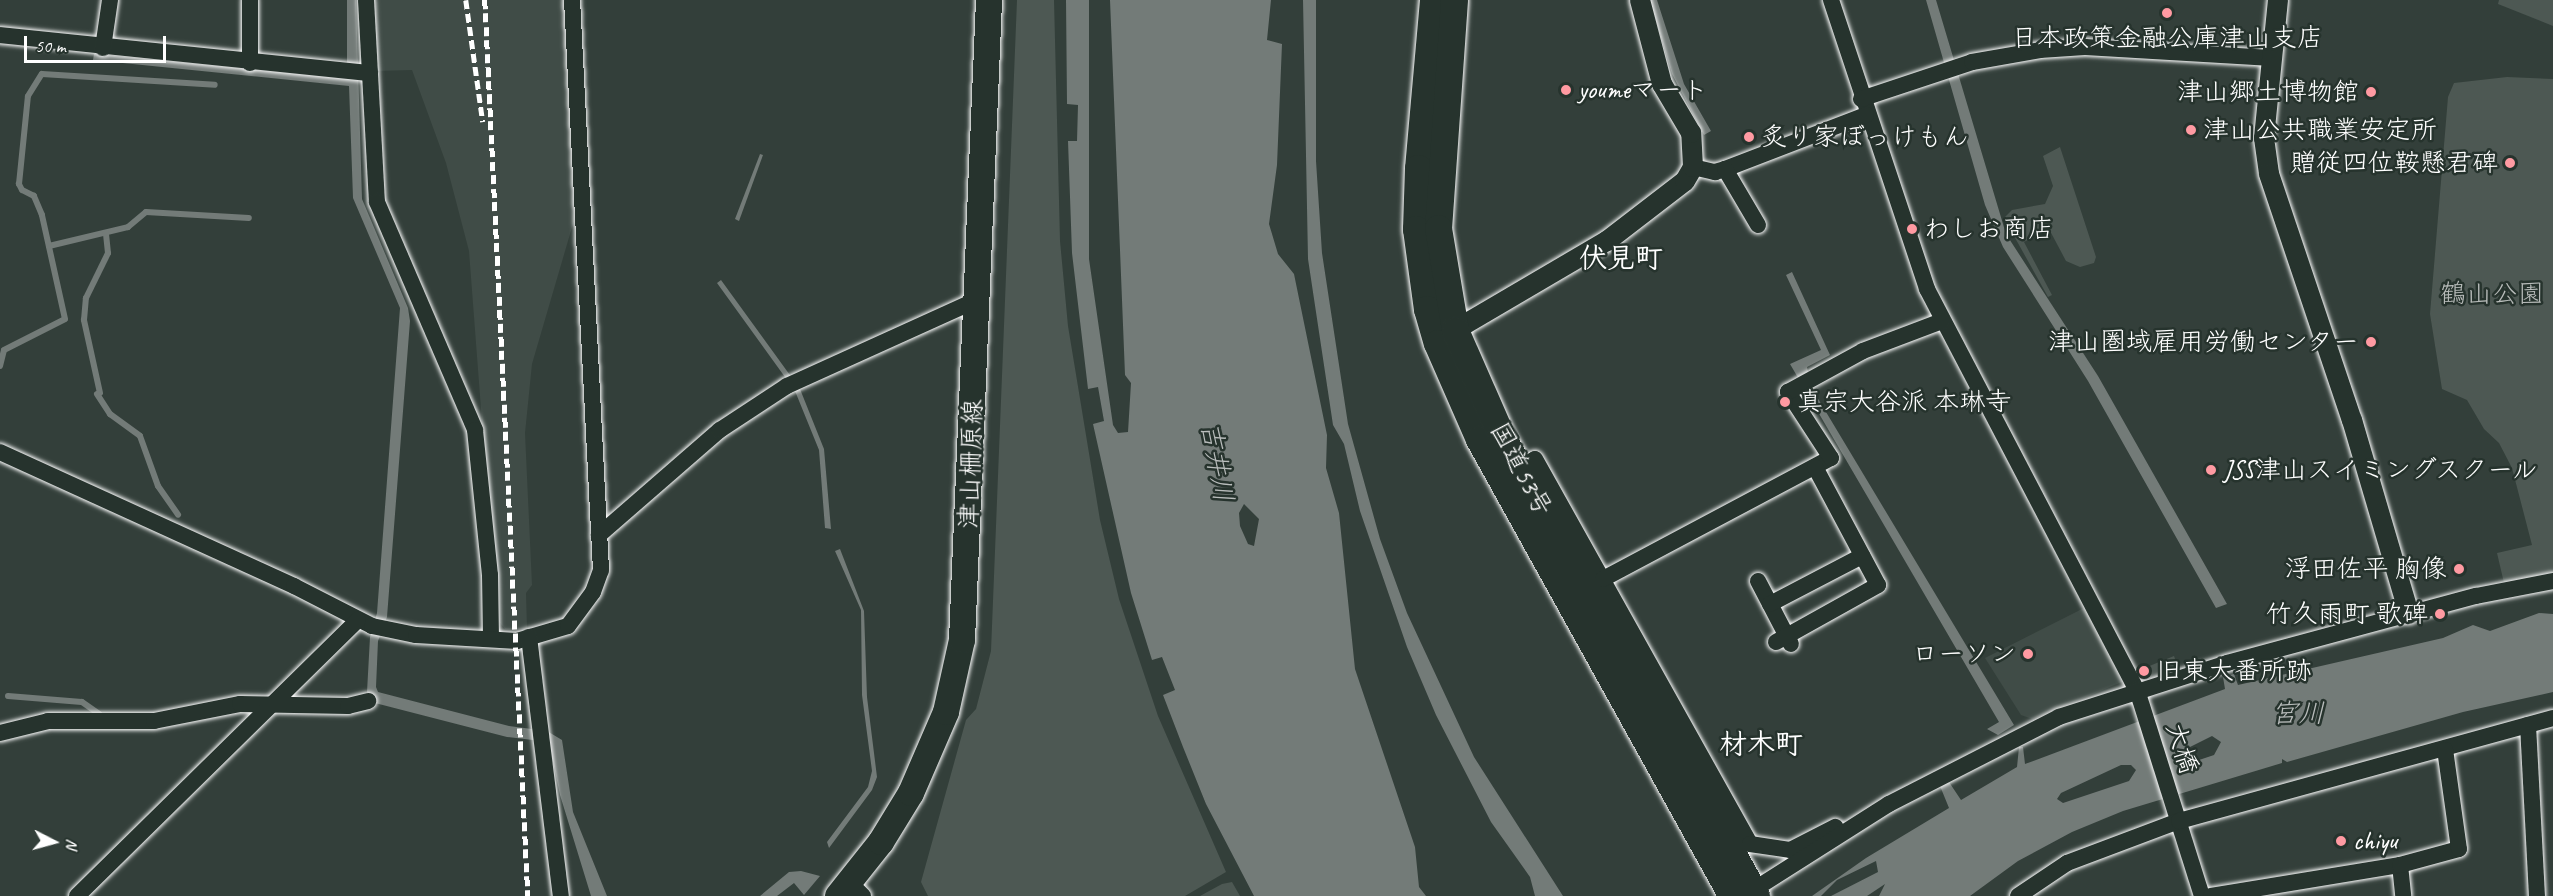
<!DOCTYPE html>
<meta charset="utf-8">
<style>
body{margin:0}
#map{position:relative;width:2553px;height:896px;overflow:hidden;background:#333f3a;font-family:Caveat,"Klee One",sans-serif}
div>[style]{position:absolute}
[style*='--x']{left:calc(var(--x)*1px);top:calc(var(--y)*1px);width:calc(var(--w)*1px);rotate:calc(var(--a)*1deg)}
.built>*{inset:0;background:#404c47}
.green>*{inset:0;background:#4d5853}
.water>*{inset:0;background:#737b78}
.stream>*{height:6px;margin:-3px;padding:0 3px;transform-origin:3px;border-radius:3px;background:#737b78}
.roads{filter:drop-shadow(0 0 2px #fff) drop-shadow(0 0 2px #fff)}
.minor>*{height:16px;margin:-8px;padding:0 8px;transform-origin:8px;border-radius:8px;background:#26332d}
.tertiary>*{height:20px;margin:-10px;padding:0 10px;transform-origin:10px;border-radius:10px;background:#26332d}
.primary>*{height:26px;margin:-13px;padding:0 13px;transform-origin:13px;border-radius:13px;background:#26332d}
.trunk>*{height:27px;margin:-13.5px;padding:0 13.5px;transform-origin:13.5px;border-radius:13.5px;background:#26332d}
.rail>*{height:4.5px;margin-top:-2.25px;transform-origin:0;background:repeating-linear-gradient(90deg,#fff 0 9px,transparent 0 13.5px)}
.dots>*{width:16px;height:16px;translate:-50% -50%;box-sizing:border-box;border:3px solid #26332d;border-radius:50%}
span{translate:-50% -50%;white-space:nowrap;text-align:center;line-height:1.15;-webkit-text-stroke:5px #26332d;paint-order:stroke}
.poi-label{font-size:26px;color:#fff}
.left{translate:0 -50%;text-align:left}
.right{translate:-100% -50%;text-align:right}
.park-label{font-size:26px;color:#b8bcba}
.street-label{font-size:26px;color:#fff}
.water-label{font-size:27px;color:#b9bdbc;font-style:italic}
.quarter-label{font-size:28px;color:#fff;font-weight:700}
.north{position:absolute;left:24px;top:812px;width:60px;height:60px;-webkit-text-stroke:4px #26332d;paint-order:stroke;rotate:96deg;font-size:16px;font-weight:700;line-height:24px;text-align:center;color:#fff}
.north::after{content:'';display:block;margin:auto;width:21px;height:27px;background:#fff;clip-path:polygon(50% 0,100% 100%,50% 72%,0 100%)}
.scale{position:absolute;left:24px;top:36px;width:142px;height:27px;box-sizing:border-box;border:3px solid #fff;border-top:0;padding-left:8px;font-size:18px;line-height:21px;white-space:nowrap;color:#fff;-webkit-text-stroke:4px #26332d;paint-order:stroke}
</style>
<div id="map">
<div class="built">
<i style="clip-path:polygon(371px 0,565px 0,575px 217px,532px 364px,525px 433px,532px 585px,526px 593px,527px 629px,505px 629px,497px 619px,469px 251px,446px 163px,412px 70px,374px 71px)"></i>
<i style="clip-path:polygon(2084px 608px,2122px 682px,2032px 719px,2021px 715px,1985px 658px)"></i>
</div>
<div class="green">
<i style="clip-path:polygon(1017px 0,1054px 0,1060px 241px,1068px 326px,1100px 520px,1119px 599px,1158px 716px,1226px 872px,1185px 896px,928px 896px,921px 882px,966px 720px,976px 709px,991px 651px)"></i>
<i style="clip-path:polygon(2499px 0,2553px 0,2553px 26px,2498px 4px)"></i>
<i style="clip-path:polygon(2507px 77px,2553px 79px,2553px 573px,2504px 583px,2497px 553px,2532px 545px,2512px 468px,2499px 443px,2484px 429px,2467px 400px,2442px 389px,2430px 314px,2448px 97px,2454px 83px)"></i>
<i style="clip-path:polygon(2060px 147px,2096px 257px,2094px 263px,2080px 267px,2066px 261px,2049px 229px,2024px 242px,2052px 295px,2048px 297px,2004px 218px,2012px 210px,2045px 204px,2053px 186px,2043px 156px)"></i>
<i style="clip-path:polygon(2174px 656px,2179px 670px,2156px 679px,2149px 678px,2142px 669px)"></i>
<i style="clip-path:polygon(1232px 882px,1240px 896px,1200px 896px,1222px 884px)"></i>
</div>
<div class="water">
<i style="clip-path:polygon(347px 0,356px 0,362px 199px,408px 308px,410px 321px,387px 617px,378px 641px,376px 687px,378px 692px,509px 726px,547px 731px,562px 740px,573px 812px,607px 896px,591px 896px,560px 795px,549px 742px,507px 737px,375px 703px,367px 692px,370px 637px,377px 613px,400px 308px,353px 198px,349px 86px,93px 60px,94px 54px,347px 79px)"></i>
<i style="clip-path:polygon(evenodd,1066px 0,1089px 0,1089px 259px,1113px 425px,1118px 433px,1128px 432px,1131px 383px,1125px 375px,1110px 0,1271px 0,1267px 40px,1282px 44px,1277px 165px,1269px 224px,1278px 254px,1294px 274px,1327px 435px,1326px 468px,1339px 513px,1355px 669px,1415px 847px,1419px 887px,1426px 896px,1254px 896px,1206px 804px,1183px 747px,1163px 695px,1175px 690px,1162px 657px,1152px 660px,1131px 593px,1093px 424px,1104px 421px,1098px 387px,1088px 389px,1072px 253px,1068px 141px,1077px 141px,1078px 105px,1067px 104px,1066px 0,1244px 504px,1259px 519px,1254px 546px,1248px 544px,1240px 526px,1239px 513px,1244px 504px)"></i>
<i style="clip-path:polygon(1303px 0,1316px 0,1316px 161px,1322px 253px,1348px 424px,1380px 539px,1407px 613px,1474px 757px,1563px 896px,1535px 896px,1530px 877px,1491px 822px,1436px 715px,1407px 647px,1360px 511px,1344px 444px,1333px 425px,1308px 259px)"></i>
<i style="clip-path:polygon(1650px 0,1657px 0,1684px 84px,1711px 131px,1704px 135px,1672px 74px)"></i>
<i style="clip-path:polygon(1926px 0,1936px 0,2006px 234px,2098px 376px,2227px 604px,2216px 608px,2088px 381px,2003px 247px,1985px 205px)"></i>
<i style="clip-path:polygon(760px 154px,763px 155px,739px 221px,735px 219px)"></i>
<i style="clip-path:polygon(1792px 272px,1830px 355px,1807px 367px,1811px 387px,2014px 725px,1998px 735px,1987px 729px,1999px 722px,1790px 364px,1821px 350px,1786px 275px)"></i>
<i style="clip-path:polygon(721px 280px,800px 389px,824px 449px,831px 529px,825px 528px,819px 450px,795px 391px,717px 283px)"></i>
<i style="clip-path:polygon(840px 549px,864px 611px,867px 697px,877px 777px,872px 790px,829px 848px,827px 842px,868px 787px,872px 771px,862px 695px,861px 610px,835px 551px)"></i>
<i style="clip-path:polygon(evenodd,2539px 613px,2553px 614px,2553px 692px,2463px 712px,2287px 762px,2282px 759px,2282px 763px,2123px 811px,2072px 832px,2018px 861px,1970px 896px,1879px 896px,1885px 884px,1867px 896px,1831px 896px,1878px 872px,1876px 861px,1837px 880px,1821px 896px,1812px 896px,1866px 858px,1949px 808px,1940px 786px,1949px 782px,1961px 800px,2017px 767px,2019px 747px,2023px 747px,2025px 764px,2225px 689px,2223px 677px,2234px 674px,2238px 685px,2443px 638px,2473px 625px,2490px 631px,2539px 613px,2212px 736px,2221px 742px,2214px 755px,2193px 762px,2177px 762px,2174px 755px,2212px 736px,2539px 613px,2121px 765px,2131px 765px,2136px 770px,2129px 781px,2063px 803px,2057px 799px,2061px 793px,2121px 765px)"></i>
<i style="clip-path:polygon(801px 871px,820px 876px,804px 895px,794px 883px,777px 896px,760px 896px,789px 872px)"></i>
</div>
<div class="stream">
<i style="--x:49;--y:246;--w:81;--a:-13.5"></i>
<i style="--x:128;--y:227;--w:23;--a:-40"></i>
<i style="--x:146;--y:212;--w:103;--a:3.3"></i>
<i style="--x:0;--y:366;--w:16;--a:-76"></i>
<i style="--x:4;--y:350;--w:68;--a:-26.9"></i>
<i style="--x:65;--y:319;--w:107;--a:-102.5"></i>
<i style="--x:42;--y:215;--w:21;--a:-113"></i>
<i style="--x:34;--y:196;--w:13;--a:-153"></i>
<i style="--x:22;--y:190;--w:7;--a:-117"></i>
<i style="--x:19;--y:184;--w:88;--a:-84.2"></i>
<i style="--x:28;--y:96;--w:26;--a:-58"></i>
<i style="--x:42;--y:74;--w:173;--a:3.6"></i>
<i style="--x:100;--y:393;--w:75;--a:-102.4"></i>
<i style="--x:84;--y:320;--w:22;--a:-85"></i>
<i style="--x:86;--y:298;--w:50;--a:-63.9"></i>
<i style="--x:108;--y:253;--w:20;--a:-96"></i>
<i style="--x:97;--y:394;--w:24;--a:57"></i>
<i style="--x:110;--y:414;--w:37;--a:36"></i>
<i style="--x:140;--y:436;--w:53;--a:70.2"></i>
<i style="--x:158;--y:486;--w:35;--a:55"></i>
<i style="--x:8;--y:696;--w:74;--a:4.6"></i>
<i style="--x:82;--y:702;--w:21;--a:35"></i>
</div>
<div class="roads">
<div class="minor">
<i style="--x:366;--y:0;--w:202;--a:86.9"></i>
<i style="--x:377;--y:202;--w:248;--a:66.7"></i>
<i style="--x:475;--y:430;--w:146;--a:84.1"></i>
<i style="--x:490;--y:575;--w:64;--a:89.1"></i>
<i style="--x:1831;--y:0;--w:305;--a:71.6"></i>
<i style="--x:1927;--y:289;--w:453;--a:62.4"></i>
<i style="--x:2137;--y:690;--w:216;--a:72.5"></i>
<i style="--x:0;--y:35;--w:372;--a:5.9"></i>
<i style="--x:103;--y:48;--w:49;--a:-81.7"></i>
<i style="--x:250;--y:63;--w:63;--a:-90"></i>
<i style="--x:1861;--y:99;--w:117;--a:-18.4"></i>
<i style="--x:1972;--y:62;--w:69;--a:-10"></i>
<i style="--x:2040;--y:50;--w:45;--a:-3.8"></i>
<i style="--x:2085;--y:47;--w:187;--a:3.4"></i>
<i style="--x:1693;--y:167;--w:23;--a:13"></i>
<i style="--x:1715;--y:172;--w:10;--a:-17"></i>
<i style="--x:1725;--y:169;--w:151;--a:-21"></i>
<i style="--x:1725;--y:169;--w:65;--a:59.5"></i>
<i style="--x:0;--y:452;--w:323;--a:24.5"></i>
<i style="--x:294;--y:586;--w:88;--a:27.1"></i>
<i style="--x:372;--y:626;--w:45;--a:11.6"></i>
<i style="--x:416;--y:635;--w:101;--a:3.4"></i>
<i style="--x:517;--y:641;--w:53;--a:-16.4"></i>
<i style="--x:568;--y:626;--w:42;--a:-53.7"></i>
<i style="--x:593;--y:592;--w:23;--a:-70"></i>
<i style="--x:601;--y:570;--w:571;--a:-92.91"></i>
<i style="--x:1519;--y:468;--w:18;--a:-29"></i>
<i style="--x:1535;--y:459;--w:441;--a:60.8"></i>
<i style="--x:1750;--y:844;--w:40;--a:8.5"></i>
<i style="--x:1790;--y:850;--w:51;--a:-27.1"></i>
<i style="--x:599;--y:535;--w:160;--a:-41"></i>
<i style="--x:720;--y:430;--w:80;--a:-33.3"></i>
<i style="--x:787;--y:386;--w:209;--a:-24.4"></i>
<i style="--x:1603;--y:579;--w:258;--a:-28"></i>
<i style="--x:1831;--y:458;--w:79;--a:-123.1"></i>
<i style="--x:1788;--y:392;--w:85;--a:-28.7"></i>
<i style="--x:1863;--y:351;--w:85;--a:-20.8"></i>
<i style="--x:1758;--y:581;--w:71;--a:62.4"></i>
<i style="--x:1770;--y:604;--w:104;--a:-27.6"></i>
<i style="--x:529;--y:637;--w:261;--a:83"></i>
<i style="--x:1776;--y:642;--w:117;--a:-29.2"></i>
<i style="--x:1878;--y:585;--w:134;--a:-118.1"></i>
<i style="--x:2528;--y:725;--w:171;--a:87"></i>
<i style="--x:0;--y:733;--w:49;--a:-14"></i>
<i style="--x:48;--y:721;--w:106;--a:0"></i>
<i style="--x:154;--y:721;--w:88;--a:-11.2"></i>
<i style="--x:240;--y:704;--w:108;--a:1.1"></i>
<i style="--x:348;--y:706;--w:21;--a:-14"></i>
<i style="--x:2400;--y:865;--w:31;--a:84"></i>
<i style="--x:851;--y:884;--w:17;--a:45"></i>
<i style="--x:1747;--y:894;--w:168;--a:-32.4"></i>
<i style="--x:1889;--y:804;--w:191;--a:-27.1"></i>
<i style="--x:2059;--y:717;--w:176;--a:-17.8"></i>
<i style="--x:2227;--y:663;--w:258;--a:-15.1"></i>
<i style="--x:2476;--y:596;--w:78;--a:-11"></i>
<i style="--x:77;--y:896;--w:394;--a:-44.5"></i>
<i style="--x:2018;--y:896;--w:59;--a:-34"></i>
<i style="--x:2067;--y:863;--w:120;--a:-20.6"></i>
<i style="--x:2179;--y:821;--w:388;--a:-15.4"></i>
<i style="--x:2211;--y:896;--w:192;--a:-9.3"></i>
<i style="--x:2400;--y:865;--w:61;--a:-15.2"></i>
<i style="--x:2459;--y:849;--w:100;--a:-98"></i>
</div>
<div class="tertiary">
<i style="--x:2278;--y:0;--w:139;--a:95.8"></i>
<i style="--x:2264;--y:138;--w:36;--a:82"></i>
<i style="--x:2269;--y:174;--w:260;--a:71.4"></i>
<i style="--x:2352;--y:420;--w:202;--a:73.6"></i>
<i style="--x:1455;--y:330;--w:176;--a:-30.4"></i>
<i style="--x:1607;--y:241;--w:98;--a:-37.6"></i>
<i style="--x:1685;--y:181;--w:16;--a:-60"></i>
<i style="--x:1693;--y:167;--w:34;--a:-93"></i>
<i style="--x:1691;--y:133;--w:57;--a:-120.6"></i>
<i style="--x:1662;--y:84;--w:87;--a:-104.7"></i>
</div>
<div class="primary">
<i style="--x:838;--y:896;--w:69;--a:-51.5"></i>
<i style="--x:881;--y:842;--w:57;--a:-58.5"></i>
<i style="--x:911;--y:793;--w:88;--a:-66.6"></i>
<i style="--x:946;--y:712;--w:74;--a:-77.5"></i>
<i style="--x:962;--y:640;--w:641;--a:-87.58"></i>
</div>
<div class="trunk">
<i style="--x:1433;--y:0;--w:169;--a:95.1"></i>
<i style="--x:1418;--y:168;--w:61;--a:91.9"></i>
<i style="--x:1416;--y:229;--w:81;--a:82.2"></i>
<i style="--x:1427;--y:309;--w:35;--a:74"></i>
<i style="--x:1437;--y:343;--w:105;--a:66.4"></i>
<i style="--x:1479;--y:439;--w:522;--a:61.03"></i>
<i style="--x:1454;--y:0;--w:229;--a:94"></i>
<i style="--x:1438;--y:228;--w:103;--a:80.5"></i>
<i style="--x:1455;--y:330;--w:115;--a:66.3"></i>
<i style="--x:1501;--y:435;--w:527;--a:61.05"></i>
</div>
</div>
<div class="rail">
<i style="--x:466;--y:0;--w:123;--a:82.1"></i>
<i style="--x:485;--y:0;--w:897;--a:87.25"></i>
</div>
<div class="dots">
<i style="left:2167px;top:13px;background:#ff9aa2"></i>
<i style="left:1566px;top:90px;background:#ff9aa2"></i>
<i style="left:2371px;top:92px;background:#ff9aa2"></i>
<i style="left:2191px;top:130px;background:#ff9aa2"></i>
<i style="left:1749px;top:137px;background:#ff9aa2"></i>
<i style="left:2510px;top:163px;background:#ff9aa2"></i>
<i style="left:1912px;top:229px;background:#ff9aa2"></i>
<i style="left:2371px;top:342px;background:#ff9aa2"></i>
<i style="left:1785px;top:402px;background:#ff9aa2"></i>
<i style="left:2211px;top:470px;background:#ff9aa2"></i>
<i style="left:2459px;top:569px;background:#ff9aa2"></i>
<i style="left:2440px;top:614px;background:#ff9aa2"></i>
<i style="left:2028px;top:654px;background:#ff9aa2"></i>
<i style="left:2144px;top:671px;background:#ff9aa2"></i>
<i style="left:2341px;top:841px;background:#ff9aa2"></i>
</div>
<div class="poi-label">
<span style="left:2167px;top:38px">日本政策金融公庫津山支店</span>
<span class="left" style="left:1578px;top:90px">youmeマート</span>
<span class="right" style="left:2359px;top:92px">津山郷土博物館</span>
<span class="left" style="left:2203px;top:130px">津山公共職業安定所</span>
<span class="left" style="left:1761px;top:137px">炙り家ぼっけもん</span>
<span class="right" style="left:2498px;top:163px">贈従四位鞍懸君碑</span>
<span class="left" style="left:1924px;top:229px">わしお商店</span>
<span class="right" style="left:2359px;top:342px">津山圏域雇用労働センター</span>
<span class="left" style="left:1797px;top:402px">真宗大谷派 本琳寺</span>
<span class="left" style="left:2223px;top:470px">JSS津山スイミングスクール</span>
<span class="right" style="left:2447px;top:569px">浮田佐平 胸像</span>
<span class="right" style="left:2428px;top:614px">竹久雨町 歌碑</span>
<span class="right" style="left:2016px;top:654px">ローソン</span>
<span class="left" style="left:2156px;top:671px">旧東大番所跡</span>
<span class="left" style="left:2353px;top:841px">chiyu</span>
</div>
<div class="park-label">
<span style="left:2492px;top:294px">鶴山公園</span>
</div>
<div class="street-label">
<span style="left:971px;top:464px;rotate:-88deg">津山柵原線</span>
<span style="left:1521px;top:469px;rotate:62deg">国道53号</span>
<span style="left:2182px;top:748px;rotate:72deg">大橋</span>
</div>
<div class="water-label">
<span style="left:1217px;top:462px;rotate:80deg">吉井川</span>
<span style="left:2298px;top:714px">宮川</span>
</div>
<div class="quarter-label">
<span style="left:1621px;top:258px">伏見町</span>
<span style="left:1761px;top:744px">材木町</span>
</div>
<div class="north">N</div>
<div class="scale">50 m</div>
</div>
